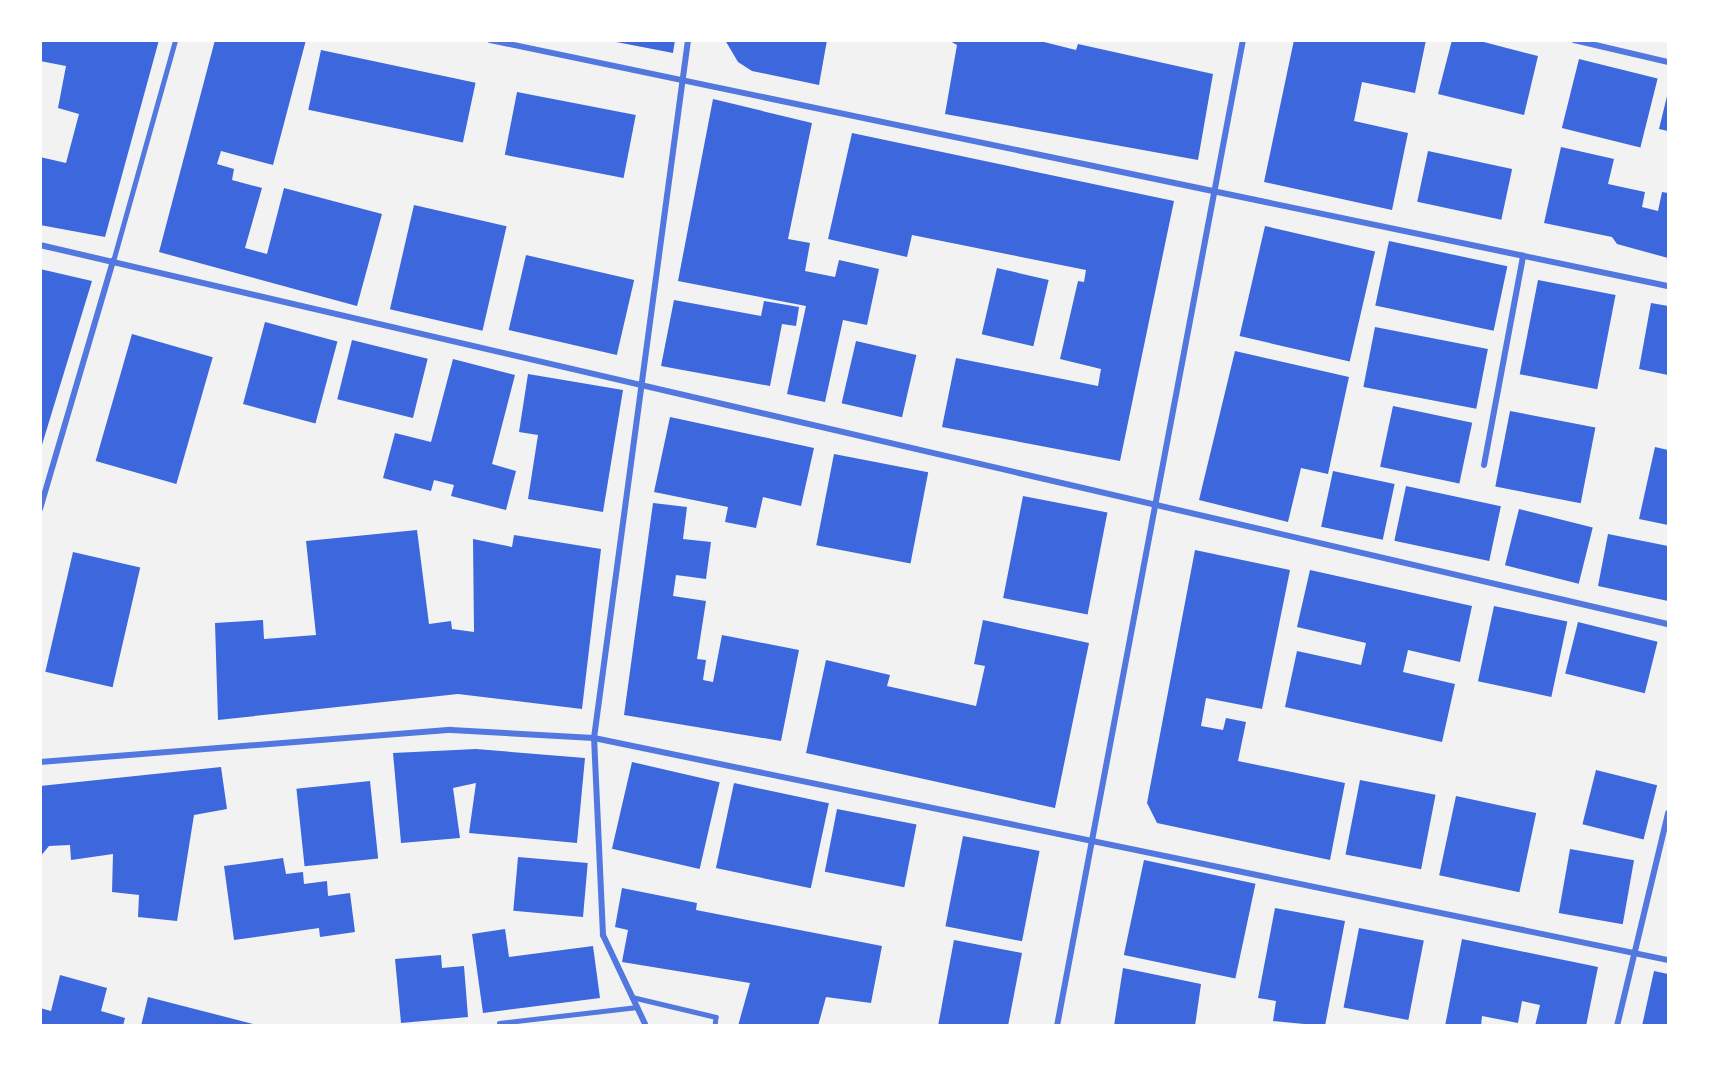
<!DOCTYPE html>
<style>
body{margin:0}
#map{position:relative;width:1709px;height:1066px;overflow:hidden;background:#f2f2f2;font-family:Mulish,sans-serif}
div>[style]{position:absolute}
[style*='--x']{left:calc(var(--x)*1px);top:calc(var(--y)*1px);width:calc(var(--w)*1px);rotate:calc(var(--a)*1deg)}
.building>*{inset:0;background:#3d67dc;transform-origin:0 0}
.service>*{height:4.5px;margin:-2.25px;padding:0 2.25px;transform-origin:2.25px;border-radius:2.25px;background:#5277de}
.pedestrian>*{height:5px;margin:-2.5px;padding:0 2.5px;transform-origin:2.5px;border-radius:2.5px;background:#5277de}
.minor>*{height:6px;margin:-3px;padding:0 3px;transform-origin:3px;border-radius:3px;background:#5277de}
span{translate:-50% -50%;white-space:nowrap;text-align:center;line-height:1.15;-webkit-text-stroke:4.5px #fff;paint-order:stroke}
.frame{position:absolute;inset:0;border:42px solid #fff;pointer-events:none}
</style>
<div id="map">
<div class="building">
<i style="clip-path:polygon(40px 40px,159px 40px,105px 237px,40px 225px,40px 157px,66px 163px,79px 114px,58px 108px,66px 66px,40px 61px)"></i>
<i style="clip-path:polygon(215px 40px,306px 40px,273px 165px,221px 151px,217px 164px,234px 169px,232px 180px,262px 188px,245px 248px,267px 254px,284px 188px,382px 214px,357px 306px,159px 252px)"></i>
<i style="clip-path:polygon(606px 40px,675px 40px,673px 53px)"></i>
<i style="clip-path:polygon(725px 40px,827px 40px,819px 85px,752px 71px,738px 62px)"></i>
<i style="clip-path:polygon(948px 40px,1036px 40px,1076px 50px,1078px 44px,1213px 74px,1198px 160px,945px 114px,957px 45px)"></i>
<i style="clip-path:polygon(1294px 40px,1426px 40px,1415px 93px,1362px 82px,1354px 121px,1408px 133px,1392px 210px,1264px 182px)"></i>
<i style="clip-path:polygon(1452px 40px,1476px 40px,1538px 56px,1524px 115px,1438px 94px)"></i>
<i style="left:321px;top:50px;width:158px;height:61px;rotate:12deg"></i>
<i style="left:1579px;top:59px;width:81px;height:71px;rotate:14deg"></i>
<i style="left:517px;top:92px;width:121px;height:64px;rotate:11deg"></i>
<i style="clip-path:polygon(1668px 92px,1668px 131px,1659px 129px)"></i>
<i style="clip-path:polygon(713px 99px,812px 123px,788px 239px,810px 243px,805px 271px,835px 277px,839px 260px,879px 269px,867px 325px,843px 320px,825px 402px,787px 394px,806px 306px,678px 281px)"></i>
<i style="clip-path:polygon(852px 133px,1174px 201px,1120px 461px,942px 427px,956px 358px,1098px 386px,1101px 369px,1060px 359px,1078px 281px,1084px 282px,1086px 270px,912px 235px,907px 257px,828px 239px)"></i>
<i style="clip-path:polygon(1561px 147px,1614px 159px,1608px 184px,1645px 192px,1642px 207px,1658px 211px,1662px 192px,1668px 193px,1668px 258px,1617px 244px,1612px 237px,1544px 223px)"></i>
<i style="left:1428px;top:151px;width:86px;height:52px;rotate:12deg"></i>
<i style="left:414px;top:205px;width:95px;height:107px;rotate:13deg"></i>
<i style="left:1265px;top:226px;width:113px;height:113px;rotate:13deg"></i>
<i style="left:1389px;top:241px;width:121px;height:66px;rotate:12deg"></i>
<i style="left:526px;top:255px;width:111px;height:77px;rotate:13deg"></i>
<i style="left:997px;top:268px;width:53px;height:68px;rotate:13deg"></i>
<i style="clip-path:polygon(40px 269px,92px 281px,41px 448px,40px 448px)"></i>
<i style="left:1538px;top:280px;width:79px;height:96px;rotate:11deg"></i>
<i style="clip-path:polygon(674px 300px,761px 316px,764px 301px,799px 307px,796px 326px,782px 324px,770px 386px,661px 366px)"></i>
<i style="clip-path:polygon(1651px 303px,1668px 306px,1668px 375px,1639px 369px)"></i>
<i style="left:265px;top:322px;width:75px;height:85px;rotate:15deg"></i>
<i style="left:1375px;top:327px;width:115px;height:61px;rotate:11deg"></i>
<i style="left:132px;top:334px;width:84px;height:132px;rotate:16deg"></i>
<i style="left:352px;top:340px;width:78px;height:61px;rotate:14deg"></i>
<i style="left:856px;top:341px;width:62px;height:64px;rotate:13deg"></i>
<i style="clip-path:polygon(1235px 351px,1349px 377px,1328px 474px,1301px 468px,1288px 522px,1199px 500px)"></i>
<i style="clip-path:polygon(453px 359px,515px 375px,492px 464px,516px 471px,506px 510px,451px 496px,454px 485px,434px 480px,431px 491px,383px 478px,395px 433px,431px 442px)"></i>
<i style="clip-path:polygon(528px 374px,623px 390px,603px 512px,528px 499px,538px 435px,519px 432px)"></i>
<i style="left:1393px;top:406px;width:81px;height:62px;rotate:12deg"></i>
<i style="left:1510px;top:411px;width:87px;height:77px;rotate:11deg"></i>
<i style="clip-path:polygon(670px 417px,814px 448px,801px 506px,763px 497px,756px 528px,725px 522px,728px 507px,654px 492px)"></i>
<i style="clip-path:polygon(1655px 447px,1668px 450px,1668px 525px,1639px 519px)"></i>
<i style="left:834px;top:454px;width:96px;height:93px;rotate:11deg"></i>
<i style="left:1333px;top:471px;width:63px;height:57px;rotate:12deg"></i>
<i style="left:1406px;top:486px;width:97px;height:56px;rotate:12deg"></i>
<i style="left:1023px;top:496px;width:86px;height:104px;rotate:11deg"></i>
<i style="clip-path:polygon(653px 503px,687px 507px,683px 539px,711px 542px,706px 579px,676px 575px,673px 596px,706px 601px,697px 659px,706px 660px,703px 680px,713px 682px,722px 635px,799px 650px,781px 741px,624px 715px)"></i>
<i style="left:1519px;top:509px;width:76px;height:58px;rotate:14deg"></i>
<i style="clip-path:polygon(417px 530px,429px 624px,451px 621px,452px 629px,474px 632px,473px 539px,512px 547px,514px 535px,601px 549px,582px 709px,458px 694px,218px 720px,215px 623px,263px 620px,264px 639px,316px 635px,306px 541px)"></i>
<i style="clip-path:polygon(1608px 534px,1668px 546px,1668px 601px,1598px 586px)"></i>
<i style="clip-path:polygon(1195px 550px,1290px 570px,1262px 709px,1206px 698px,1201px 726px,1223px 730px,1226px 718px,1246px 722px,1238px 761px,1345px 783px,1330px 860px,1157px 823px,1147px 803px)"></i>
<i style="left:73px;top:552px;width:69px;height:123px;rotate:13deg"></i>
<i style="clip-path:polygon(1310px 570px,1472px 606px,1460px 662px,1408px 650px,1403px 672px,1455px 684px,1442px 742px,1285px 707px,1297px 651px,1361px 665px,1366px 643px,1297px 627px)"></i>
<i style="left:1494px;top:606px;width:75px;height:77px;rotate:12deg"></i>
<i style="clip-path:polygon(983px 620px,1089px 643px,1055px 808px,806px 753px,826px 660px,890px 675px,887px 686px,976px 706px,985px 666px,974px 664px)"></i>
<i style="left:1578px;top:622px;width:82px;height:53px;rotate:14deg"></i>
<i style="clip-path:polygon(476px 749px,585px 758px,577px 843px,469px 833px,476px 783px,453px 788px,460px 838px,401px 843px,393px 753px)"></i>
<i style="left:632px;top:762px;width:90px;height:89px;rotate:13deg"></i>
<i style="clip-path:polygon(221px 767px,227px 809px,194px 815px,177px 921px,138px 917px,139px 895px,112px 892px,113px 854px,71px 860px,70px 845px,49px 846px,40px 857px,40px 786px)"></i>
<i style="left:1596px;top:770px;width:63px;height:56px;rotate:14deg"></i>
<i style="left:1360px;top:780px;width:77px;height:76px;rotate:11deg"></i>
<i style="left:370px;top:781px;width:78px;height:74px;rotate:84deg"></i>
<i style="left:734px;top:783px;width:97px;height:87px;rotate:12deg"></i>
<i style="left:1456px;top:796px;width:82px;height:81px;rotate:12deg"></i>
<i style="left:837px;top:809px;width:81px;height:64px;rotate:11deg"></i>
<i style="left:963px;top:836px;width:78px;height:92px;rotate:11deg"></i>
<i style="left:1570px;top:849px;width:65px;height:65px;rotate:10deg"></i>
<i style="left:518px;top:857px;width:70px;height:54px;rotate:5deg"></i>
<i style="clip-path:polygon(283px 858px,286px 874px,303px 872px,304px 884px,327px 881px,328px 896px,350px 893px,355px 932px,320px 937px,319px 928px,234px 940px,224px 866px)"></i>
<i style="left:1144px;top:860px;width:114px;height:97px;rotate:12deg"></i>
<i style="clip-path:polygon(622px 888px,697px 903px,696px 910px,882px 946px,871px 1003px,826px 997px,818px 1026px,738px 1026px,750px 983px,622px 962px,628px 930px,615px 927px)"></i>
<i style="clip-path:polygon(1275px 908px,1345px 921px,1325px 1026px,1273px 1021px,1276px 1001px,1258px 998px)"></i>
<i style="left:1359px;top:928px;width:66px;height:81px;rotate:11deg"></i>
<i style="clip-path:polygon(505px 929px,509px 957px,593px 946px,600px 998px,483px 1013px,472px 934px)"></i>
<i style="clip-path:polygon(1462px 939px,1598px 967px,1586px 1026px,1535px 1026px,1540px 1005px,1522px 1001px,1518px 1023px,1482px 1016px,1481px 1026px,1445px 1026px)"></i>
<i style="clip-path:polygon(954px 940px,1022px 953px,1008px 1026px,938px 1026px)"></i>
<i style="clip-path:polygon(441px 955px,442px 968px,464px 966px,468px 1017px,401px 1023px,395px 959px)"></i>
<i style="clip-path:polygon(1123px 968px,1201px 984px,1195px 1026px,1114px 1026px)"></i>
<i style="clip-path:polygon(1654px 971px,1668px 974px,1668px 1026px,1642px 1026px)"></i>
<i style="clip-path:polygon(60px 975px,107px 988px,101px 1011px,125px 1018px,123px 1026px,40px 1026px,40px 1008px,51px 1011px)"></i>
<i style="clip-path:polygon(148px 997px,257px 1025px,257px 1026px,141px 1026px)"></i>
</div>
<div class="service">
<i style="--x:632;--y:997;--w:86;--a:13.4"></i>
<i style="--x:716;--y:1017;--w:9;--a:96"></i>
<i style="--x:499;--y:1023;--w:139;--a:-6.6"></i>
</div>
<div class="pedestrian">
<i style="--x:113;--y:261;--w:230;--a:-74.3"></i>
</div>
<div class="minor">
<i style="--x:490;--y:40;--w:1203;--a:11.8"></i>
<i style="--x:1574;--y:40;--w:97;--a:13.2"></i>
<i style="--x:40;--y:245;--w:1672;--a:13.11"></i>
<i style="--x:1484;--y:465;--w:213;--a:-79.4"></i>
<i style="--x:40;--y:509;--w:259;--a:-73.6"></i>
<i style="--x:40;--y:762;--w:412;--a:-4.5"></i>
<i style="--x:451;--y:730;--w:143;--a:3.2"></i>
<i style="--x:594;--y:738;--w:1097;--a:11.68"></i>
<i style="--x:646;--y:1026;--w:101;--a:-115.3"></i>
<i style="--x:603;--y:935;--w:197;--a:-92.6"></i>
<i style="--x:594;--y:738;--w:704;--a:-82.33"></i>
<i style="--x:1057;--y:1026;--w:1003;--a:-79.32"></i>
<i style="--x:1617;--y:1026;--w:219;--a:-76.5"></i>
</div>
<div class="frame"></div>
</div>
